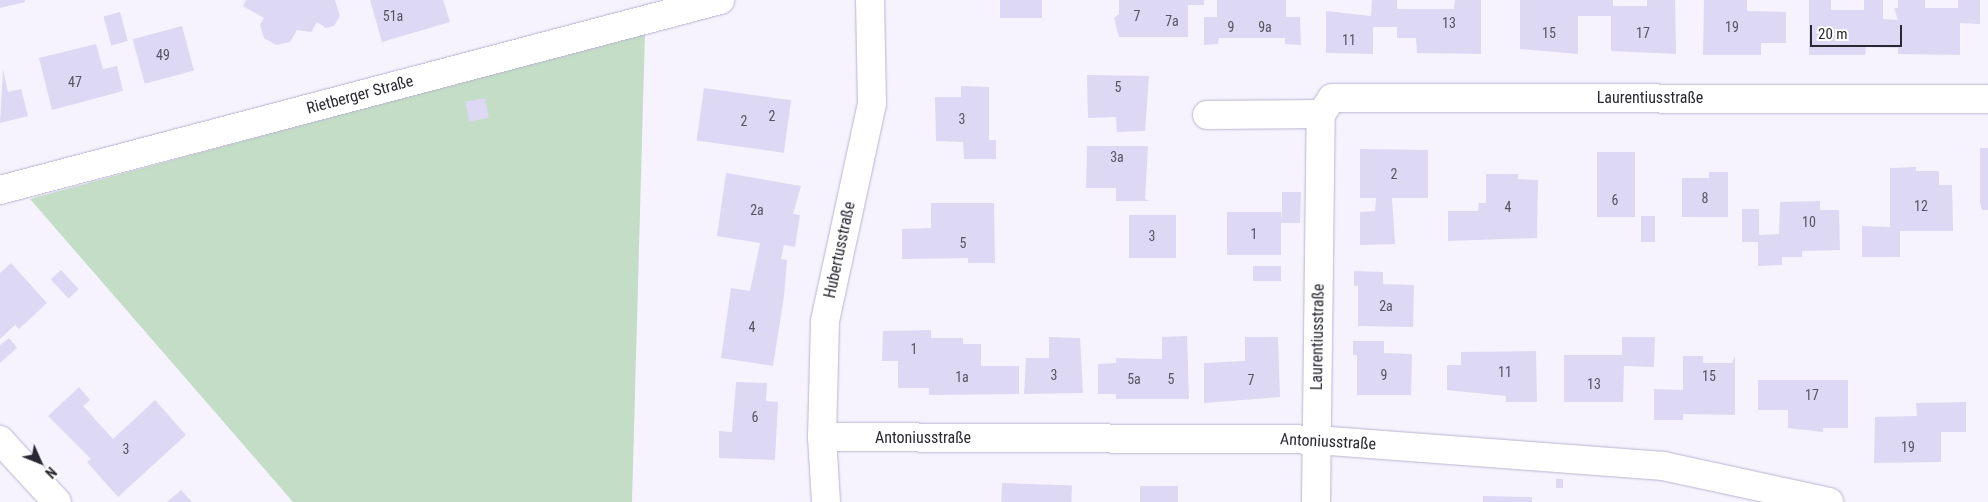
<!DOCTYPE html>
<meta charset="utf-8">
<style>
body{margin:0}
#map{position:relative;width:1988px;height:502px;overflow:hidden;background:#f6f3ff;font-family:"Roboto Condensed",sans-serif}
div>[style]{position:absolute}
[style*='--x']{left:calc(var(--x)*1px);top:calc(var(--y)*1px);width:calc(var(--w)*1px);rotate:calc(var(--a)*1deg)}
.green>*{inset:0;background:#c4ddc7}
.building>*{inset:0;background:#ddd8f4;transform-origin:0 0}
.roads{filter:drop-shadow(0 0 1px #b9b4cf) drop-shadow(0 0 1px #b9b4cf)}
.minor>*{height:28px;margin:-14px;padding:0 14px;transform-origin:14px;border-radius:14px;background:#fff}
span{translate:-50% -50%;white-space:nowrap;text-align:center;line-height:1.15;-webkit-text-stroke:4px #fff;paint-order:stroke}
.number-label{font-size:14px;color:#575462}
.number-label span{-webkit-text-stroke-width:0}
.street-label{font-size:16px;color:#2a2832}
.north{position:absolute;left:15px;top:437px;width:50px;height:50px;-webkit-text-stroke:4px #fff;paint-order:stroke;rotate:134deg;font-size:14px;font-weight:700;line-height:20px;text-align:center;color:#2a2832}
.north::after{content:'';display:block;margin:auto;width:18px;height:22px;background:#2a2832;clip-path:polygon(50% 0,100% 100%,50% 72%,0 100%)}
.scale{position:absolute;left:1810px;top:25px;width:92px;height:22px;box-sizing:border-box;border:2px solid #2a2832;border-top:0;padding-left:6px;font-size:15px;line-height:18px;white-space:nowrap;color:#2a2832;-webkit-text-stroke:4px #fff;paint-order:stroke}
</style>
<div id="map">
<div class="green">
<i style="clip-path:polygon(645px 31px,632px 502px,293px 502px,30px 199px)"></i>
</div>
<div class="building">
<i style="clip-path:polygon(0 0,25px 0,25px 2px,0 8px)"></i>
<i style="clip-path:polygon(246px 0,335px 0,340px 16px,334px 26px,326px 28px,317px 22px,311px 32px,297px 30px,290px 42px,276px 45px,264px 38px,260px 25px,264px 18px,243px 6px)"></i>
<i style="clip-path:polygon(370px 0,443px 0,450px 22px,382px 42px)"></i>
<i style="left:1000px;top:0;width:42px;height:18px"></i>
<i style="clip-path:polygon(1119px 0,1204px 0,1204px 5px,1188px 5px,1188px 37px,1119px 37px,1114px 18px,1119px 14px)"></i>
<i style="clip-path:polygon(1217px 0,1286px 0,1286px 17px,1300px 17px,1301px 45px,1285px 44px,1285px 38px,1219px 38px,1218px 44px,1204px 45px,1204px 17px,1217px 17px)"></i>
<i style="clip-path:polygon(1372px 0,1397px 0,1397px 9px,1454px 9px,1455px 0,1481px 0,1481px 54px,1417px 53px,1416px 38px,1397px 38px,1397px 27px,1373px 27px,1373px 54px,1326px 53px,1326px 11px,1371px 16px)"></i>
<i style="clip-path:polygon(1520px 0,1613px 0,1613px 6px,1647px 6px,1647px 0,1675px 0,1676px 54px,1611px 51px,1611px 16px,1578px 16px,1578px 54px,1520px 49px)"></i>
<i style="clip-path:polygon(1704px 0,1747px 0,1747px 11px,1786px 12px,1786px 43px,1761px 43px,1761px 55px,1703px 55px)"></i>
<i style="clip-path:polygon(1809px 0,1831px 0,1831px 10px,1864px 10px,1864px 0,1883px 0,1883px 19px,1898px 20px,1894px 8px,1898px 8px,1898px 0,1925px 0,1925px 8px,1958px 8px,1958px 0,1980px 0,1980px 24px,1960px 23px,1960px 55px,1898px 54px,1898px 48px,1866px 47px,1865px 55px,1809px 55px)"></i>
<i style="left:120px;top:12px;width:30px;height:17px;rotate:75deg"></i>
<i style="left:182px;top:26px;width:46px;height:51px;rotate:75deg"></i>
<i style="clip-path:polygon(96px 44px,103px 69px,117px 66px,123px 91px,52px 110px,39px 58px)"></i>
<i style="clip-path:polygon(3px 69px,8px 92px,21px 89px,28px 116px,0 123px)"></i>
<i style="clip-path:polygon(1087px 75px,1149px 76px,1145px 131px,1117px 132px,1116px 117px,1088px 118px)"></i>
<i style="clip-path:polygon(961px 86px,989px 87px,989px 140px,996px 140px,996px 159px,964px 159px,963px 142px,936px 141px,935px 97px,961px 97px)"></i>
<i style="left:704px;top:88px;width:88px;height:53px;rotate:8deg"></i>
<i style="left:485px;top:98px;width:20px;height:20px;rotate:79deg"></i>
<i style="clip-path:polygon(1087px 146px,1148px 146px,1145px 199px,1149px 201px,1116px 201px,1116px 188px,1086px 188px)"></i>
<i style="clip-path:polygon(1980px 148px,1988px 148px,1988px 210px,1982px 210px,1980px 202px)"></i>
<i style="clip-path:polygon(1360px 149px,1428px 150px,1428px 198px,1392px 198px,1395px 244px,1360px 245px,1360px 212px,1375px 211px,1376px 198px,1360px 198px)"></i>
<i style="left:1635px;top:152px;width:65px;height:38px;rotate:90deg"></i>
<i style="clip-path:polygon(1916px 167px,1916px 171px,1939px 171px,1939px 185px,1952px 185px,1953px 231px,1900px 231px,1900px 257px,1862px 257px,1862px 226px,1890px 227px,1890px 168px)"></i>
<i style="clip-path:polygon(1709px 172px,1728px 172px,1728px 217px,1682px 217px,1682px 178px,1709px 178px)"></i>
<i style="clip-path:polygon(726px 173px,801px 186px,793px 214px,800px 215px,795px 247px,784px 245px,781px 259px,787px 260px,784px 296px,773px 366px,721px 358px,731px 288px,750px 291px,760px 243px,717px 236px)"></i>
<i style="clip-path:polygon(1486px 174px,1518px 174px,1518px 179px,1538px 180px,1537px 238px,1448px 241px,1448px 211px,1478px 211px,1479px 203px,1486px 203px)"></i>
<i style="clip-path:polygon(1282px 192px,1301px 192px,1300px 223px,1281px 223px,1281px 255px,1227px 255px,1227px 212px,1281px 212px,1282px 220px)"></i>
<i style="clip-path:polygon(1820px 201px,1820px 210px,1839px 210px,1840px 250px,1802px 251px,1802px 257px,1782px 257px,1782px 265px,1758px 266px,1758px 242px,1742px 242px,1742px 209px,1759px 209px,1759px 235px,1779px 234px,1780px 202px)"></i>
<i style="clip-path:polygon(931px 203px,994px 203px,995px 263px,968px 263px,968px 258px,902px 259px,902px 229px,931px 228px)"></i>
<i style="left:1129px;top:215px;width:47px;height:43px"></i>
<i style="left:1641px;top:216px;width:14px;height:26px"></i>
<i style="clip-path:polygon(11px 263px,47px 303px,19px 329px,15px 325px,0 339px,0 273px)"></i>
<i style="left:1281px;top:266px;width:15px;height:28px;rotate:90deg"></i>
<i style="left:61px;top:270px;width:26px;height:14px;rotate:47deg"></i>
<i style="clip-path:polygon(1354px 271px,1383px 272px,1383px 284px,1414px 285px,1413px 327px,1358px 326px,1358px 286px,1354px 286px)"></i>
<i style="clip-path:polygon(931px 330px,931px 338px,963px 338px,963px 344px,981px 344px,981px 366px,1019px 366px,1019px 394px,929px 395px,929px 388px,898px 388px,898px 361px,882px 361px,883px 331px)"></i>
<i style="clip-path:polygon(1187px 336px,1189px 399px,1116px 399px,1116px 394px,1098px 394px,1098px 364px,1116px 363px,1116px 358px,1162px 359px,1162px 337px)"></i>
<i style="clip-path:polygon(1049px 337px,1080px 338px,1083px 393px,1024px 394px,1026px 358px,1049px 358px)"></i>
<i style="clip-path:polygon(1245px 337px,1278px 337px,1280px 397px,1204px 403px,1204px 363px,1245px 361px)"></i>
<i style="clip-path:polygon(1622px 337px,1655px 337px,1654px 367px,1624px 366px,1623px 402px,1564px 402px,1564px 355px,1622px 355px)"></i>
<i style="clip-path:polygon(9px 338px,17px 348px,0 363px,0 345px)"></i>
<i style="clip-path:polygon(1353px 341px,1384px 341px,1384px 353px,1412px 354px,1411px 395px,1357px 395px,1357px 355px,1353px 355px)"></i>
<i style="clip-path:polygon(1536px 351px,1537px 402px,1506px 402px,1506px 396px,1447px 390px,1447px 365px,1461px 365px,1461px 352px)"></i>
<i style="clip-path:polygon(1683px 356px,1703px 356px,1703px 363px,1732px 363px,1735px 356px,1735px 415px,1683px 414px,1683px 420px,1654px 420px,1654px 389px,1683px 390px)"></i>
<i style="clip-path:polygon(1758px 380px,1848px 380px,1848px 428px,1823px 428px,1823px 432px,1788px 428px,1788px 410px,1758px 410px)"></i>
<i style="clip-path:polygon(736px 382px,767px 383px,766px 401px,778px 402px,775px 460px,719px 458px,719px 431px,732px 432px)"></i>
<i style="clip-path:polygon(79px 387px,90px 400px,83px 406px,113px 439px,155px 400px,186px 435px,118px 497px,87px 462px,91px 459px,48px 416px)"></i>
<i style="clip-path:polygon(1966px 402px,1966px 432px,1941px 432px,1941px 462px,1874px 463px,1875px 417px,1917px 416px,1916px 403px)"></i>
<i style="left:1556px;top:479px;width:7px;height:9px"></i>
<i style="left:1002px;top:483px;width:70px;height:19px;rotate:2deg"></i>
<i style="left:1140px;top:486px;width:38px;height:16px"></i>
<i style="clip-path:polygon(181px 490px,192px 502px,167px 502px)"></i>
<i style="clip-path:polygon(1483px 496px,1532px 497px,1532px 502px,1483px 502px)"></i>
</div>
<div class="roads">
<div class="minor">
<i style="--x:1207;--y:115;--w:114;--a:-0.5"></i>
<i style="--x:1321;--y:114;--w:19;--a:-55"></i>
<i style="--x:1332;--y:98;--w:656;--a:0.09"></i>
<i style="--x:0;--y:190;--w:745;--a:-14.78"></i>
<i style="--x:822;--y:437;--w:495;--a:0.3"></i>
<i style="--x:1317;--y:440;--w:347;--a:4.3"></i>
<i style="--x:1663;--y:466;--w:170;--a:12.2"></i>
<i style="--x:0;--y:440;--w:84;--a:47.4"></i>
<i style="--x:826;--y:502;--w:65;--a:-93.5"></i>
<i style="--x:822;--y:437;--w:116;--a:-88.5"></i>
<i style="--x:825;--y:321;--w:222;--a:-77.8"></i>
<i style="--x:872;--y:104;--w:104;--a:-91.1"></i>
<i style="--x:1316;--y:502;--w:388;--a:-89.3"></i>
</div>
</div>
<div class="number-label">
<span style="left:393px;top:16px">51a</span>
<span style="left:1137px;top:16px">7</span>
<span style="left:1172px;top:21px">7a</span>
<span style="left:1449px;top:23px">13</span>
<span style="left:1231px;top:27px">9</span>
<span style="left:1265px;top:27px">9a</span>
<span style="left:1732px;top:27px">19</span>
<span style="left:1549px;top:33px">15</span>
<span style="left:1643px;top:33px">17</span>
<span style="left:1349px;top:40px">11</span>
<span style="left:163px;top:55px">49</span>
<span style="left:75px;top:82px">47</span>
<span style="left:1118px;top:87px">5</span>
<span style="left:772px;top:116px">2</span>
<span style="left:962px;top:119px">3</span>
<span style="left:744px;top:121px">2</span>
<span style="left:1117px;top:157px">3a</span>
<span style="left:1394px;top:174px">2</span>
<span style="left:1705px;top:198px">8</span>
<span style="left:1615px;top:200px">6</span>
<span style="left:1921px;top:206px">12</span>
<span style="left:1508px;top:207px">4</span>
<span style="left:757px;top:210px">2a</span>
<span style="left:1809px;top:222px">10</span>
<span style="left:1254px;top:234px">1</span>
<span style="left:1152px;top:236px">3</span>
<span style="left:963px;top:243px">5</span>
<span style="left:1386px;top:306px">2a</span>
<span style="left:752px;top:327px">4</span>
<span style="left:914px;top:349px">1</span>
<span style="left:1505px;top:372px">11</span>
<span style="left:1054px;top:375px">3</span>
<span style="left:1384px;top:375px">9</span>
<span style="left:1709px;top:376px">15</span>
<span style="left:962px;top:377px">1a</span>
<span style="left:1134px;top:379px">5a</span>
<span style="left:1171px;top:379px">5</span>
<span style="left:1251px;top:380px">7</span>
<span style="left:1594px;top:384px">13</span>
<span style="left:1812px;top:395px">17</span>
<span style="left:755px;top:417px">6</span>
<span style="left:1908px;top:447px">19</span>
<span style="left:126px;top:449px">3</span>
</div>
<div class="street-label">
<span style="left:360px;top:95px;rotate:-15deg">Rietberger Straße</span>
<span style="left:1650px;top:98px">Laurentiusstraße</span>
<span style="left:840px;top:250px;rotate:-78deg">Hubertusstraße</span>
<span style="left:1318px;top:337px;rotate:-89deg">Laurentiusstraße</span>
<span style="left:923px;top:438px">Antoniusstraße</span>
<span style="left:1328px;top:442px;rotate:3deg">Antoniusstraße</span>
</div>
<div class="north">N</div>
<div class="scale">20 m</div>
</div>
